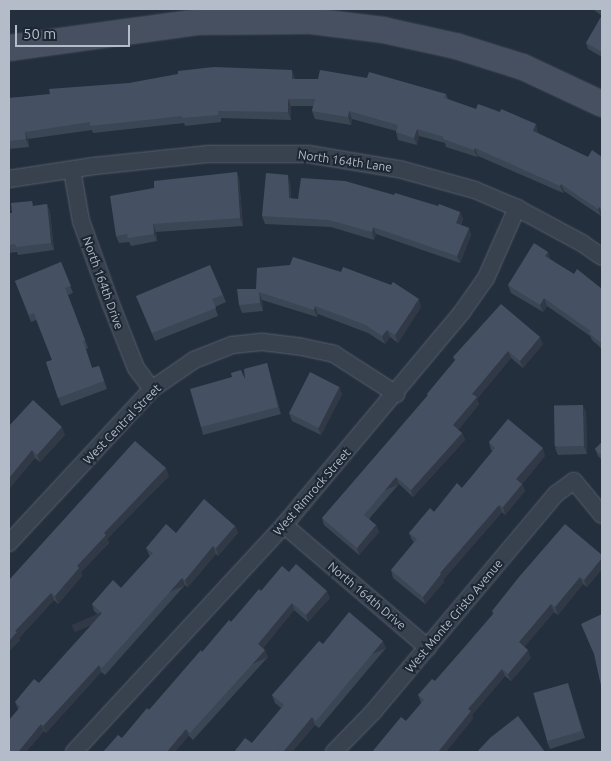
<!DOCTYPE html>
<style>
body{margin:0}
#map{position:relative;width:611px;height:761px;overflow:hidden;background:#242f3e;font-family:Ubuntu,sans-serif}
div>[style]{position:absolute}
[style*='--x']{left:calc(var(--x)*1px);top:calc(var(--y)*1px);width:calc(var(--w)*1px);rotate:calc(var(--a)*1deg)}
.roads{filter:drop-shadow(0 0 1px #565f6c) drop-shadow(0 0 1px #565f6c)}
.street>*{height:16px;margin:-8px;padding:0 8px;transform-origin:8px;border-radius:8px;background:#38414e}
.secondary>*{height:24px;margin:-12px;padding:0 12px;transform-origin:12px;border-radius:12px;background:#465061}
.wall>*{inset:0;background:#3b4654}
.shaded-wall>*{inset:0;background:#303945;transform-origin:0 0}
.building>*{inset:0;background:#455162;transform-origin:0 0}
span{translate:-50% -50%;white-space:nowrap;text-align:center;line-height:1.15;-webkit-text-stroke:4px #1d2633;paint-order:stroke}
.street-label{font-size:12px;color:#b4bcc9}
.frame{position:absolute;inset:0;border:10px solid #b4bcc9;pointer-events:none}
.scale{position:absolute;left:15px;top:25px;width:115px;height:22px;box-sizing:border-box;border:2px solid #b4bcc9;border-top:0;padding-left:6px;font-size:15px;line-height:18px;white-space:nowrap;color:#b4bcc9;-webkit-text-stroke:4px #1d2633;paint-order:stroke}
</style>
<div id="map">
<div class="roads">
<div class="street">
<i style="--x:72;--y:170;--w:52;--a:80"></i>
<i style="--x:81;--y:221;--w:86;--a:70.3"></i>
<i style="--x:110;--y:302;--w:71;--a:68.5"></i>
<i style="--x:136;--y:368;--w:26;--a:53"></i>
<i style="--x:9;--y:179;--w:86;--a:-8.7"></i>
<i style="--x:94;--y:166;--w:116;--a:-6"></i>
<i style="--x:209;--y:154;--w:99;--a:0"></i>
<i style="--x:308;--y:154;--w:92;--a:9.4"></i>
<i style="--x:399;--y:169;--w:79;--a:15.4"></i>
<i style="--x:475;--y:190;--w:46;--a:23.2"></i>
<i style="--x:517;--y:208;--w:74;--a:28.3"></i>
<i style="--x:582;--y:243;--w:24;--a:35"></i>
<i style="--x:284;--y:525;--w:189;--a:40.5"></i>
<i style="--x:9;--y:543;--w:210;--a:-47.1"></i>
<i style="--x:152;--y:389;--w:51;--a:-34.6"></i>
<i style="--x:194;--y:360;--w:41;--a:-21.5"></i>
<i style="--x:232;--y:345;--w:31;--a:-6"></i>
<i style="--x:263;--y:342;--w:39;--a:7"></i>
<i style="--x:302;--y:347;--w:33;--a:12"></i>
<i style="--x:334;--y:354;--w:74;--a:32.8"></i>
<i style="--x:74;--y:752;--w:309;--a:-47.2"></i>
<i style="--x:284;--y:525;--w:278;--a:-50.1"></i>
<i style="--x:462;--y:312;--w:42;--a:-54.8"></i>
<i style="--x:486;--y:278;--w:77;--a:-66.1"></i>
<i style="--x:334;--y:752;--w:56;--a:-45.7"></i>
<i style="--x:373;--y:712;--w:285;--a:-50"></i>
<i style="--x:556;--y:494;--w:22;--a:-36"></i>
<i style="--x:574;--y:481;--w:44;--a:50.5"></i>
</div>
<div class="secondary">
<i style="--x:9;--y:48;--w:192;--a:-7.8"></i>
<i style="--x:199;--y:22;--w:112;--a:-0.5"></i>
<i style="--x:311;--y:21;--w:73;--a:7.1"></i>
<i style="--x:383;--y:30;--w:75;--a:12.4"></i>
<i style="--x:456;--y:46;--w:70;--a:17.4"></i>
<i style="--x:523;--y:67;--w:87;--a:25.1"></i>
</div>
</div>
<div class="wall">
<i style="clip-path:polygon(593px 9px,602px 9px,602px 57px,588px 49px,586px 43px,602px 16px,594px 10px)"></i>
<i style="clip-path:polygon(295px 78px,295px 79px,446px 94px,448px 99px,538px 132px,538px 133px,588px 157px,602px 157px,602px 215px,601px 216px,564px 191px,563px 193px,478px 156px,477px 157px,446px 147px,445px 143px,419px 136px,417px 145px,398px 140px,396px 132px,396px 131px,352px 119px,351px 125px,315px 119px,312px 111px,313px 106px,291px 106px,291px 120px,221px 118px,221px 122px,185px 126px,184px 123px,93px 133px,92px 130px,28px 139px,29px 147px,9px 149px,9px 98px)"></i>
<i style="clip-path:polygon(237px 172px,239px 179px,243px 226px,156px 232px,157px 241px,131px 246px,129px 242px,119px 243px,116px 236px,154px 188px)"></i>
<i style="clip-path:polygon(290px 182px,291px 199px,298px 199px,394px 195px,460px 212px,463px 219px,461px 225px,469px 228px,471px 235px,460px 263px,376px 234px,374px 240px,331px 227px,265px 224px,262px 216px)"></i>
<i style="clip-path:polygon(47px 204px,50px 212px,54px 250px,18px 255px,17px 252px,9px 253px,9px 213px,12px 213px,34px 206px)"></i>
<i style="clip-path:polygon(548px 252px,550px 260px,574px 274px,602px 289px,602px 349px,592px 340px,590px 336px,547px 306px,543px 312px,511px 293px,508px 285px)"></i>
<i style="clip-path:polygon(61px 262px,73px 293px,68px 295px,88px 348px,86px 349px,92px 368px,99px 366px,107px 389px,61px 406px,46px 362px,52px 360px,36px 320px,31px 322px,15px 281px)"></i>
<i style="clip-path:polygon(256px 289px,421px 307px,398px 343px,390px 337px,385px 344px,368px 333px,318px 314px,317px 317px,262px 300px,263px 311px,242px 313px,239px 305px)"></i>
<i style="clip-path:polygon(223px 295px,226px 302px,215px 307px,218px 316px,155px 341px,136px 296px)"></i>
<i style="clip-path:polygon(543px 344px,523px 368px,511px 358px,477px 399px,479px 404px,458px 430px,462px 433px,465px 440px,413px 497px,399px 484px,369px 519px,376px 525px,379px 532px,359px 555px,324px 525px,322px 518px,428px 396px,427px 394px,455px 361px,453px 357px)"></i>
<i style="clip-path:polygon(267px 363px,281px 414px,203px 435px,201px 427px,245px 379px)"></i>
<i style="clip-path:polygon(339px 387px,342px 394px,321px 435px,292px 421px,289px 413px)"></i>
<i style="clip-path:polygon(586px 412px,587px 454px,558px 455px,555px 448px)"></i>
<i style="clip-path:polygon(9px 426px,65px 435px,40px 462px,35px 458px,9px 489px)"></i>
<i style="clip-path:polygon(489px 442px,545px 456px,522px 484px,525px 491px,505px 515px,502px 512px,443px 580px,444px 582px,425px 604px,393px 578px,391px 570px,414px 542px,412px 540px,409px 533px,462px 488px,493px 451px,491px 450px)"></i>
<i style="clip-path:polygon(602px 442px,602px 460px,598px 456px,595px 449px)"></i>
<i style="clip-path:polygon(169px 476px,107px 539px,109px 543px,81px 572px,82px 576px,58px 604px,54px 600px,19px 638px,20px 640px,9px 651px,9px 580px)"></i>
<i style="clip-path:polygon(235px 526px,238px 533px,218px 556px,216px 554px,188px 587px,185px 585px,105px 675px,101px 672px,46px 733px,44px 731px,26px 752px,9px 752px,18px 709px,15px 702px,39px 683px,100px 616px,94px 611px,92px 604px,121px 588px,150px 556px,149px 555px,146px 548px,176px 533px)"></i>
<i style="clip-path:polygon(602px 555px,602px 569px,587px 587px,583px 584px,558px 615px,554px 612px,524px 647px,531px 658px,511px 681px,505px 676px,472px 715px,473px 719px,406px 721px,421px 703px,418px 695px,435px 681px,493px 614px,492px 611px)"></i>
<i style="clip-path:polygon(289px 572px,330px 598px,308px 622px,294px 610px,263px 648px,268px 657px,193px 740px,189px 736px,122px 738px,149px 710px,202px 652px,261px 591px)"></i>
<i style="clip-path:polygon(323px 644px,386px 648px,319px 728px,315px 725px,292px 752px,234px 752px,252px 743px,281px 708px,275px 703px,272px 695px)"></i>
<i style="clip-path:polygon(570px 690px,585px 738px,550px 749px,547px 742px)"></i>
</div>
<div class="shaded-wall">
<i style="clip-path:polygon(292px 70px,295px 78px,295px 86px,292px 79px)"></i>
<i style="clip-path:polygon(288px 99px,291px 106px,291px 120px,288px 112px)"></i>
<i style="clip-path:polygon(349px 111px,352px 119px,351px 125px,348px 117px)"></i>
<i style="clip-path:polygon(536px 124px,538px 132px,535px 138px,533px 131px)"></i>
<i style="clip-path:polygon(417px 129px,419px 136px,417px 145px,414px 138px)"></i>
<i style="clip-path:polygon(25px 132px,28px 139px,29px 147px,26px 139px)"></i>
<i style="clip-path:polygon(475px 148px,478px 156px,477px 157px,474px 150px)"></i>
<i style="clip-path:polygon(237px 172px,239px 179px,243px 226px,240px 218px)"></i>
<i style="clip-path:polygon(288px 175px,290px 182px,291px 206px,289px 198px)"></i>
<i style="clip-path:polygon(561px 184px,564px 191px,563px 193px,560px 186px)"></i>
<i style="clip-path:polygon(47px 204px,50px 212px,54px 250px,51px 243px)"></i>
<i style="clip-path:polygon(599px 207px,602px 214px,601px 216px,598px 209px)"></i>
<i style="clip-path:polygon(460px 212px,463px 219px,458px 230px,456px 223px)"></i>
<i style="clip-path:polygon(153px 224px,156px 232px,157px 241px,154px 234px)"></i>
<i style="clip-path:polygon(373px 227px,376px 234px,374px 240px,372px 232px)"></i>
<i style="clip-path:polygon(469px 228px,471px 235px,460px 263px,457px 256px)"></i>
<i style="clip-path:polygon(548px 252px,550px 259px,547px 264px,545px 256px)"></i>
<i style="clip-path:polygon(259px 292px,262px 300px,263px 311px,260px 303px)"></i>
<i style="clip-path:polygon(544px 298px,547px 306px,543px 312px,540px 305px)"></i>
<i style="clip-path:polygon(419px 299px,421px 307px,398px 343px,395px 335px)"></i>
<i style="clip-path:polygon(315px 306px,318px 314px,317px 317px,314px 310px)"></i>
<i style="clip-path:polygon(387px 330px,390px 337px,385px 344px,382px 336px)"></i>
<i style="clip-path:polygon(540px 337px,543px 344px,523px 368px,520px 361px)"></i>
<i style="clip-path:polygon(508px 351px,511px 358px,477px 399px,479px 404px,456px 433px,453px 425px,472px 394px)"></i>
<i style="clip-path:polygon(267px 363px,269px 371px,281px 414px,278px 407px)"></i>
<i style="clip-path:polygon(339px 387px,342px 394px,321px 435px,318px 428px)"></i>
<i style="clip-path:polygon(583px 405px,586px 412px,587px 454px,584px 446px)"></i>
<i style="clip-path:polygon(62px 427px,65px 435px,40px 462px,37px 455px)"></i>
<i style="clip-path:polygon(462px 433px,465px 440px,413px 497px,411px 490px)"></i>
<i style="clip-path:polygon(543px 448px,545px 456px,519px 487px,516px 479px)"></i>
<i style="clip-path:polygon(32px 450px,35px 458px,9px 489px,9px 478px)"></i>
<i style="clip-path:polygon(166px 468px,169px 476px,107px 539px,109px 543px,81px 572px,82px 576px,58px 604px,55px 596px,77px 566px,104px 533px)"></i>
<i style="left:396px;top:477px;width:8px;height:50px;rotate:67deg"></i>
<i style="clip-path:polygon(522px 484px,525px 491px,505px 515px,503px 507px)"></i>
<i style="clip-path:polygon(499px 505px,502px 512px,443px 580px,444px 582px,425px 604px,423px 597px,440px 573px)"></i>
<i style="clip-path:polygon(376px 525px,379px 532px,359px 555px,357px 548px)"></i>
<i style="clip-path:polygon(235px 526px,238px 533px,218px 556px,216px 548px)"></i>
<i style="clip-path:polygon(213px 546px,216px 554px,188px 587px,185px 580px)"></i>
<i style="clip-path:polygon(602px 558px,602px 569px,587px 587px,584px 580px)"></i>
<i style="clip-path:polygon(580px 577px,583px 584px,558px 615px,555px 607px)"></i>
<i style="left:182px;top:578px;width:8px;height:120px;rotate:67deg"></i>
<i style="clip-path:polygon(327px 591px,330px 598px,308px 622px,306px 615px)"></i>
<i style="clip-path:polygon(51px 593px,54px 600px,19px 638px,20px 640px,9px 651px,9px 641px,15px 631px)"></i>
<i style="clip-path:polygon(292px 603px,294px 610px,260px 651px,258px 644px)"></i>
<i style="clip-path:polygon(551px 604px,554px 612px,522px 650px,519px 642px)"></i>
<i style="left:383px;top:641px;width:8px;height:104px;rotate:67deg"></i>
<i style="left:265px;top:650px;width:8px;height:112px;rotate:67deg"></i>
<i style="clip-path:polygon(528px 650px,531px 658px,511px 681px,508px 674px)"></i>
<i style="clip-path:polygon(99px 665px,101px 672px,46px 733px,43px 726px)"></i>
<i style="clip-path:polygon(502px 669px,505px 676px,472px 715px,473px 719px,446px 752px,438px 752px,468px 709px)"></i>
<i style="clip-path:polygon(312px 717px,315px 725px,292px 752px,283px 752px)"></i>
<i style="clip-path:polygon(41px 724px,44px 731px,26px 752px,18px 752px)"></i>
<i style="clip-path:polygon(186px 729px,189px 736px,175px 752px,167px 752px)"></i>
</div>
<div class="building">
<i style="clip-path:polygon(602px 15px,602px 52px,586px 43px)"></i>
<i style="clip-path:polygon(214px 67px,292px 70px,292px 79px,318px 79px,320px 70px,367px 78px,369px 72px,446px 94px,444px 98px,476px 109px,478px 104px,500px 112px,501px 109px,536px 124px,533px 131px,588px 157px,592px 150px,602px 157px,602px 209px,599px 207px,598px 209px,561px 184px,560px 186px,475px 148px,474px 150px,443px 139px,444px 137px,417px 129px,414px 138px,396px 132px,398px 125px,349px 111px,348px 117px,312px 111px,315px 99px,288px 99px,288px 112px,218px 111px,218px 115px,182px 118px,182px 116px,90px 126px,90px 122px,25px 132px,26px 139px,9px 141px,9px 98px,50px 94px,49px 89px,129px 83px,178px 74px,178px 71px)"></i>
<i style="clip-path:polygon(237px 172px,240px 218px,153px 224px,154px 234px,128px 238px,127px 234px,116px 236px,110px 196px,154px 188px,154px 181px)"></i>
<i style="clip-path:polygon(266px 173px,288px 175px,289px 198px,298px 199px,301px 178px,345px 181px,394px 195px,395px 193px,438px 206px,439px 204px,460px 212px,456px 223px,469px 228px,457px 256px,373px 227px,372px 232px,329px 220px,262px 216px)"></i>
<i style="clip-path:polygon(32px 201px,33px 206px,47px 204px,51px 243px,16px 247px,15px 244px,9px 245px,9px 213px,12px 213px,11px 203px)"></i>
<i style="clip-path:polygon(534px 243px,548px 252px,545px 256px,574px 274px,577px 269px,602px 289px,602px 344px,589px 333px,591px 331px,544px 298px,540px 305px,508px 285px)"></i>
<i style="clip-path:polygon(293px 257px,341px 272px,343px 267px,391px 285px,393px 282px,419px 299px,395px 335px,387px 330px,382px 336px,366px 325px,315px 306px,314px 310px,259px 292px,260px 303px,239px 305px,237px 289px,256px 289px,257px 268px,290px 265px)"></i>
<i style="clip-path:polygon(61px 262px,71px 286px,65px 288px,85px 340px,83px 341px,92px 368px,99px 366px,104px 381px,58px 398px,46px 362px,52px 360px,34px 313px,29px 315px,15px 281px)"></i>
<i style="clip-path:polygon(210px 265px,223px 295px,212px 299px,216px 308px,152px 333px,136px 296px)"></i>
<i style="clip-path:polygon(501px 304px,540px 337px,520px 361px,508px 351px,472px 394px,477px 397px,453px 425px,462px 433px,411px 490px,396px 477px,364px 515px,376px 525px,357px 548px,322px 518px,428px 395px,427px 394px,456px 359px,453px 357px)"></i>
<i style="clip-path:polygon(267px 363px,278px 407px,201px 427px,190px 389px,232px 377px,231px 373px,241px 370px,245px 379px,244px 369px)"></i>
<i style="left:310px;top:372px;width:33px;height:46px;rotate:27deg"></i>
<i style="clip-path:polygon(33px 400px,62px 427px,37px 455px,32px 450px,9px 478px,9px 426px)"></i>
<i style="left:583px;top:405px;width:41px;height:29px;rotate:89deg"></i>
<i style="clip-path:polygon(508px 419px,543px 448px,516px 479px,522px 484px,503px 507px,499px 505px,440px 573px,441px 574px,423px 597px,391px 570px,417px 539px,409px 533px,430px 508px,434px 512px,457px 483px,462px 488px,495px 448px,489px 442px)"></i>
<i style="clip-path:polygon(135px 441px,166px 468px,104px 533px,106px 535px,77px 566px,79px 568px,55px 596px,51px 593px,15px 631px,17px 632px,9px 641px,9px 580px)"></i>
<i style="clip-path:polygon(602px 442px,602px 456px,595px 449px)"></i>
<i style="clip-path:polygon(204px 499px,235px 526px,216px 548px,213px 546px,185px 580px,182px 578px,102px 668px,99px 665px,43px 726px,41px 724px,18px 752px,9px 752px,9px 720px,20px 707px,15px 702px,34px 679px,39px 683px,102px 613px,92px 604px,113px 580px,121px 588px,153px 553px,146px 548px,166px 524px,176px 533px)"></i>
<i style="clip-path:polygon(565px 524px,602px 555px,602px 558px,584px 580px,580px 577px,555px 607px,551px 604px,519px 642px,528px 650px,508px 674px,502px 669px,468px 709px,471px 711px,438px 752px,372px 752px,401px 717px,406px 721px,424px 700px,418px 695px,432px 679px,435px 681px,464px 648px,494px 613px,492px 611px,519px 577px)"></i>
<i style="clip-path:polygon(296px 564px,327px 591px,306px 615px,292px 603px,258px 644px,265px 650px,190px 733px,186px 729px,167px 752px,103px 752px,118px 735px,122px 738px,147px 708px,149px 710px,201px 650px,202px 652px,229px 620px,231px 622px,259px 589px,261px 591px,282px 566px,289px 572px)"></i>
<i style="clip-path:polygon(349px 612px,383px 641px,316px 721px,312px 717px,283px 752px,280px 752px,278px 750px,276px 752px,234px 752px,245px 738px,252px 743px,284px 705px,272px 695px,319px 641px,323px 644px)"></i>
<i style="clip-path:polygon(602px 614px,602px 690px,594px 654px,581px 624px)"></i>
<i style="left:568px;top:683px;width:50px;height:36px;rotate:74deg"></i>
<i style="clip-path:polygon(518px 716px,545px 752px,477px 752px,490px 738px)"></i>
</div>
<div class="street-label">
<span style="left:345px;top:161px;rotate:8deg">North 164th Lane</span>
<span style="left:103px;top:283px;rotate:70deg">North 164th Drive</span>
<span style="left:122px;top:424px;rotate:-46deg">West Central Street</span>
<span style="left:312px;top:492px;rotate:-49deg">West Rimrock Street</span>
<span style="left:367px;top:596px;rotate:40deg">North 164th Drive</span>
<span style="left:454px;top:616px;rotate:-50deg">West Monte Cristo Avenue</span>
</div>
<div class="frame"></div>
<div class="scale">50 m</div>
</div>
